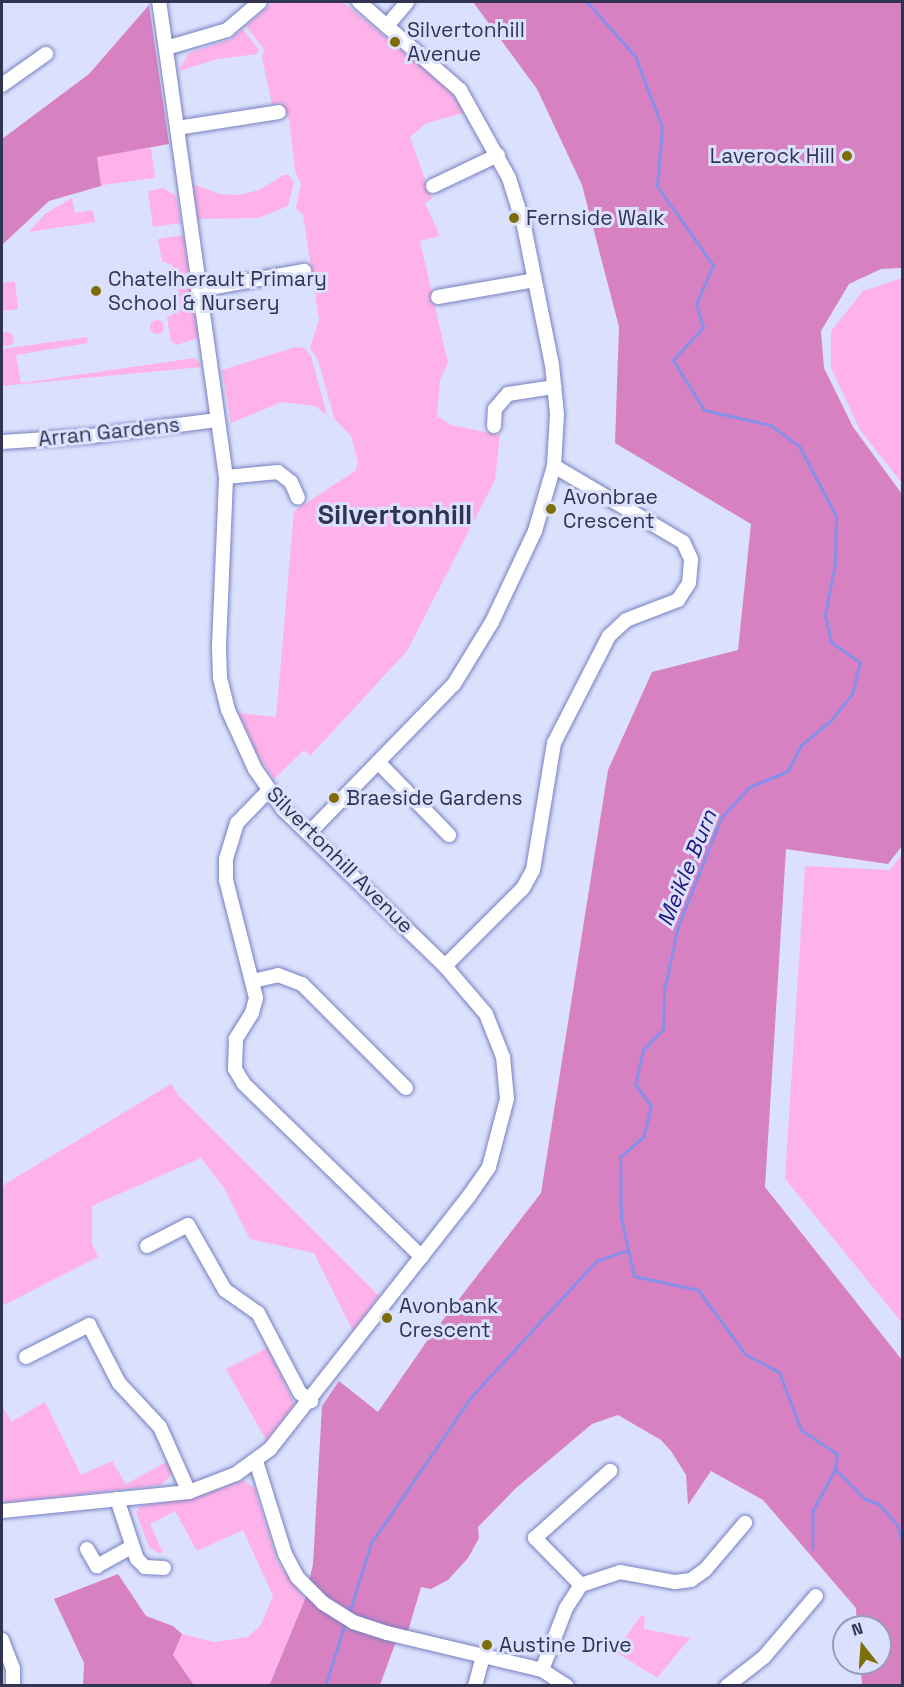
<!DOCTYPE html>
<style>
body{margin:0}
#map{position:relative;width:904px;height:1687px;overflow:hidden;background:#dbe1fd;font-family:"Space Grotesk",sans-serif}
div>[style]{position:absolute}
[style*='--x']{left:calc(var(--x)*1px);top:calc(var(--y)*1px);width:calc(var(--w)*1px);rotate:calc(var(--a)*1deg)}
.green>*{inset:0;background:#feb2e9;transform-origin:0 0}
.round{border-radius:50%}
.forest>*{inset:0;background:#d881c2}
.stream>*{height:3px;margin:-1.5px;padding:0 1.5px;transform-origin:1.5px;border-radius:1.5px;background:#8690eb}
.roads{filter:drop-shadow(0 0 2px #7780c1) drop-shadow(0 0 2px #7780c1)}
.minor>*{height:14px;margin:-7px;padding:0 7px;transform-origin:7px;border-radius:7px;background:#fff}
.dots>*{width:16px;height:16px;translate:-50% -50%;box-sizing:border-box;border:3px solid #dbe1fd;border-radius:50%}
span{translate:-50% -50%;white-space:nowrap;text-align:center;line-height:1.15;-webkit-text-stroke:6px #dbe1fd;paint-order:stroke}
.poi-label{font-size:21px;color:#303450}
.left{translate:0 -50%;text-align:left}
.right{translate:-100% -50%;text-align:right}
.street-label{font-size:21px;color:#303450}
.water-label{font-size:22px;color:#23137e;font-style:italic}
.district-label{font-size:27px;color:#303450;font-weight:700}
.frame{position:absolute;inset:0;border:3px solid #303450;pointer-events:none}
.north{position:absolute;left:832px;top:1615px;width:60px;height:60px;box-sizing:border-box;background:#dbe1fd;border:2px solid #979cb8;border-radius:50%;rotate:343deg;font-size:16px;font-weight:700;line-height:24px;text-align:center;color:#303450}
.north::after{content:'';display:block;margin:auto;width:21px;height:27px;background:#7f6d08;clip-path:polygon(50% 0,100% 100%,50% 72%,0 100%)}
</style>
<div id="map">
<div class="green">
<i style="clip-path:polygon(273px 2px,343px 2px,449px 90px,467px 112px,427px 123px,410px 137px,432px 199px,425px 203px,440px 236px,420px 241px,448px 363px,440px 380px,437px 416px,451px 425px,500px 435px,495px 480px,407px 651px,310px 756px,304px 750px,274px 779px,256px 752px,239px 713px,276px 717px,294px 511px,355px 471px,358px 463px,351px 436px,334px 418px,318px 360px,310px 348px,319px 320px,303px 215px,296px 208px,301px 184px,295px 171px,289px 120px,282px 103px,272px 104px,262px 58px,264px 49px,246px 26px)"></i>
<i style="clip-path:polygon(243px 29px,259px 50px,257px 54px,218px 59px,178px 71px,189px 53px,231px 39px)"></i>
<i style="left:151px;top:148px;width:30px;height:56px;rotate:82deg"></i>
<i style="clip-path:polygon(284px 175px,289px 175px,294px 183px,288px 206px,259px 218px,198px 219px,193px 184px,220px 194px,239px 195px,259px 190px)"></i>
<i style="clip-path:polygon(163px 188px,176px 196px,181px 223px,153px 227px,148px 191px)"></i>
<i style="clip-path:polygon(72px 198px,75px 213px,93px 210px,95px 222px,29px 232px,45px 214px)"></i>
<i style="clip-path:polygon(183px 235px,198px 338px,177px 345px,171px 341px,167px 317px,181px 310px,176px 272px,172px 265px,162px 261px,158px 239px)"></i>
<i style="clip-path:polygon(902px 278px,902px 483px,860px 430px,831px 368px,831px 331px,863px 291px)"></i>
<i style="clip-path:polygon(15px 281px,18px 309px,2px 311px,2px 283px)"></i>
<i class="round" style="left:150px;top:320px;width:14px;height:14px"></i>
<i class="round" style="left:0;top:332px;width:14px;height:14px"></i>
<i style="clip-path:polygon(87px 337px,88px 343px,16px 355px,21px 383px,195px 358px,202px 367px,2px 386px,2px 349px)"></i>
<i style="clip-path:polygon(295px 347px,304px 348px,311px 356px,327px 415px,315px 406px,282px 402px,231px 423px,222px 370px)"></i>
<i style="clip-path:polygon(902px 854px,902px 1323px,785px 1179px,805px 866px,890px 870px)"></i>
<i style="clip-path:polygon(171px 1084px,179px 1096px,379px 1296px,353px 1331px,314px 1253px,250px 1239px,224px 1188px,201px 1158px,92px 1206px,92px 1244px,98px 1257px,2px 1306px,2px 1189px,5px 1184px)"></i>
<i style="clip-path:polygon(267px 1348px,295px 1405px,266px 1440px,226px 1369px)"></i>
<i style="clip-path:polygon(45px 1402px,81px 1475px,112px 1461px,126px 1484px,168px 1461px,173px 1470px,169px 1478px,161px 1485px,5px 1503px,2px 1495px,2px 1405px,11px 1422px)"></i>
<i style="clip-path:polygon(244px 1480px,255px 1489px,277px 1562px,305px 1599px,269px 1685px,194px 1685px,173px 1655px,182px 1634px,214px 1642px,248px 1637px,260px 1626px,273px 1596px,243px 1530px,197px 1551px,175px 1511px,150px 1524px,163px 1552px,160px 1554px,149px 1547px,136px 1512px,141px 1506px,194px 1498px)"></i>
<i style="clip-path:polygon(641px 1616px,645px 1617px,644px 1629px,690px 1638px,657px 1678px,614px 1651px,618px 1647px,623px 1651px,629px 1644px,624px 1639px)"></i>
</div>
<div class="forest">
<i style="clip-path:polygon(473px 2px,902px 2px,902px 268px,881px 269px,849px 284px,821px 331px,824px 368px,853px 427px,902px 494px,902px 846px,888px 864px,786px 849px,765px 1187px,902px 1360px,902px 1685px,862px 1685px,860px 1663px,880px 1663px,880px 1627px,857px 1627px,856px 1608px,763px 1500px,711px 1471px,688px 1505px,686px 1475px,671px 1451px,661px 1440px,618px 1415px,592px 1424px,516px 1488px,478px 1527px,479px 1538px,468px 1558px,448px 1580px,431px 1589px,421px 1587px,406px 1638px,398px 1636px,380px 1685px,269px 1686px,305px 1599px,313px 1564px,322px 1406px,339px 1381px,378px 1412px,429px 1338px,541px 1193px,608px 770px,652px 672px,738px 650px,751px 524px,615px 443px,619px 327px,582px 185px,537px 89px)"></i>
<i style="clip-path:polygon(149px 5px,169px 144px,97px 157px,101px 186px,49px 201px,2px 245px,2px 139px,89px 74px)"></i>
<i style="clip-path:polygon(118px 1574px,146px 1616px,173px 1626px,182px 1634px,173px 1655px,194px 1685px,83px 1685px,84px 1663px,54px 1599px)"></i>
</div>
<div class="stream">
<i style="--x:587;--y:2;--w:72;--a:48.4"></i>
<i style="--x:635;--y:56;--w:76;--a:69.2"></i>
<i style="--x:662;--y:127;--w:59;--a:94.8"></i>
<i style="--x:657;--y:186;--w:97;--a:54.7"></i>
<i style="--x:713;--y:265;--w:43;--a:113.6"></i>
<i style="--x:696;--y:304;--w:24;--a:73"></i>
<i style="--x:703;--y:327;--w:45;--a:132.3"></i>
<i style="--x:673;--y:360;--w:59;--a:58.2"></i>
<i style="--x:704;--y:410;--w:68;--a:12.8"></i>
<i style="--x:770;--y:425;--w:36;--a:36"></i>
<i style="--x:799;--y:446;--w:79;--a:62.1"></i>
<i style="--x:836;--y:516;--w:47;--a:91.2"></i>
<i style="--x:835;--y:563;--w:53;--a:100.9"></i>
<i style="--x:825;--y:615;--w:28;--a:77"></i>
<i style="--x:831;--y:642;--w:35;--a:35"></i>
<i style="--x:860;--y:662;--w:33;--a:104"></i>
<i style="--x:852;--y:694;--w:33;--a:129"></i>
<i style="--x:831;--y:720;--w:39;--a:140"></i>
<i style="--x:801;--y:745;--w:29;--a:117"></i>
<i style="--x:788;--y:771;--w:42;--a:157.7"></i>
<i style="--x:749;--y:787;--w:42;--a:132.1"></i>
<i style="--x:721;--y:818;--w:116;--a:111.7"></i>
<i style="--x:678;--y:926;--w:66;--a:102.3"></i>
<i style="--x:664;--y:990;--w:39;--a:91"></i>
<i style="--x:663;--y:1029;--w:29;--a:134"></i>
<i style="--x:643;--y:1050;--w:35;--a:103"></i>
<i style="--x:635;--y:1084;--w:27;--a:54"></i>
<i style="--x:651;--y:1106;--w:32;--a:104"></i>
<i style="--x:643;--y:1137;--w:30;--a:139"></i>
<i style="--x:620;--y:1157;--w:61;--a:89.1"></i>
<i style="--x:621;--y:1218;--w:59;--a:77.4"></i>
<i style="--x:634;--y:1276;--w:66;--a:12.3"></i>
<i style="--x:698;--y:1290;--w:79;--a:53.7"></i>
<i style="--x:745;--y:1354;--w:38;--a:28"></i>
<i style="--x:779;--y:1372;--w:62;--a:69.2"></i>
<i style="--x:801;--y:1430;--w:43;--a:33.7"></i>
<i style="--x:837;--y:1454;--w:15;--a:98"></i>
<i style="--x:835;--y:1469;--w:42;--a:45"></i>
<i style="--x:865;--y:1499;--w:15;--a:20"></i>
<i style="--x:879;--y:1504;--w:28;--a:49"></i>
<i style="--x:897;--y:1525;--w:16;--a:72"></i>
<i style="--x:812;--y:1549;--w:39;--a:-89"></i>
<i style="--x:813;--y:1510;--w:47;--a:-61.8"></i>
<i style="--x:350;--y:1610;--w:70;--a:-72.6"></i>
<i style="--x:371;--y:1543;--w:177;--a:-55.6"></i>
<i style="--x:471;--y:1397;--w:185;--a:-47.4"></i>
<i style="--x:596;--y:1261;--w:34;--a:-19"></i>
<i style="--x:325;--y:1686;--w:63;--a:-72.4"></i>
</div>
<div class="roads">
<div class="minor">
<i style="--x:387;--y:26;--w:31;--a:-50"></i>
<i style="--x:166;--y:48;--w:64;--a:-16.4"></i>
<i style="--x:227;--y:30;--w:43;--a:-40.3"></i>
<i style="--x:2;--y:85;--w:54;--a:-35.2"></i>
<i style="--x:177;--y:128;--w:103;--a:-8.9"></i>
<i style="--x:433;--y:186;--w:72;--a:-25.5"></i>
<i style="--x:198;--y:290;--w:108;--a:-10.2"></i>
<i style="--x:438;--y:297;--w:98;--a:-9.9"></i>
<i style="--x:494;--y:426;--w:17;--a:-87"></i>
<i style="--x:495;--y:409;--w:20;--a:-49"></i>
<i style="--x:508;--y:394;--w:47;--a:-8.7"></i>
<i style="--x:2;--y:442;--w:90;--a:-3.8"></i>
<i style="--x:92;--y:436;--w:126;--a:-7.3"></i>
<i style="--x:226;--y:477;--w:52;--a:-5.5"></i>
<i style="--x:278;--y:472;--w:16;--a:38"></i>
<i style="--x:291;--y:482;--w:17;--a:66"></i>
<i style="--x:378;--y:762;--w:102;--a:45.8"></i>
<i style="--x:269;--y:790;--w:46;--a:134.1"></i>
<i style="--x:237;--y:823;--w:38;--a:107"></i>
<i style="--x:226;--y:859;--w:21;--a:90"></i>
<i style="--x:226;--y:880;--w:122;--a:75.7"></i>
<i style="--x:256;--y:998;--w:16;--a:105"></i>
<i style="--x:252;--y:1013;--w:31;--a:122"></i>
<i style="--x:236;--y:1039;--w:30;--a:92"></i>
<i style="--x:235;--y:1069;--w:17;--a:59"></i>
<i style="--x:244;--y:1084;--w:248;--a:44.2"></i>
<i style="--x:309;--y:833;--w:208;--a:-45.8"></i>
<i style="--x:454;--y:684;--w:73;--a:-58.5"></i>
<i style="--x:492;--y:622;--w:101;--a:-64.7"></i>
<i style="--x:535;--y:531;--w:68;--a:-73.7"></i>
<i style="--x:554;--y:466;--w:52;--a:-86.7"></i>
<i style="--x:557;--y:414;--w:49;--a:-95.8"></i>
<i style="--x:552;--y:365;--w:142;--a:-101.4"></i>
<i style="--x:524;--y:226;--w:50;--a:-107.4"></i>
<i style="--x:509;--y:178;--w:101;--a:-119.1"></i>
<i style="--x:460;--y:90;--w:134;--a:-138.9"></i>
<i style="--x:445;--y:966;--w:110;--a:-45"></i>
<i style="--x:523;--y:888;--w:21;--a:-61"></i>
<i style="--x:533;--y:870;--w:129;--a:-80.6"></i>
<i style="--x:554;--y:743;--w:120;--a:-62.8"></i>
<i style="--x:609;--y:636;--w:23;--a:-43"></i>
<i style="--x:626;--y:620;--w:56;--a:-21"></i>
<i style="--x:678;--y:600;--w:20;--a:-57"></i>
<i style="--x:689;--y:583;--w:24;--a:-85"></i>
<i style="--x:691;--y:559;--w:19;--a:-115"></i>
<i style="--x:683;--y:542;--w:150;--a:-149.5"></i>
<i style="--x:253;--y:981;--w:26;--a:-13"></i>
<i style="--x:278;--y:975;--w:26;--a:21"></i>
<i style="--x:302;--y:984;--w:147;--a:45"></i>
<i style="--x:147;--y:1246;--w:46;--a:-27.1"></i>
<i style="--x:188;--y:1225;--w:75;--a:60.4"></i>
<i style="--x:225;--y:1290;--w:40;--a:34.9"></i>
<i style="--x:258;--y:1313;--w:90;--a:62.3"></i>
<i style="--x:300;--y:1393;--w:14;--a:36"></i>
<i style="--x:26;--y:1357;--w:71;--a:-26.9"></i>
<i style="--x:89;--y:1325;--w:65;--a:62.7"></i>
<i style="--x:119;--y:1383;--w:60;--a:47"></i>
<i style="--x:160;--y:1427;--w:71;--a:66"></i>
<i style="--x:256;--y:1461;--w:97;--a:72.7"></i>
<i style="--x:285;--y:1554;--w:26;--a:62"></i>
<i style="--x:297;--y:1577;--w:37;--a:45"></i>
<i style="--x:323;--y:1603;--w:36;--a:32"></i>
<i style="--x:353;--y:1622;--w:36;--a:18"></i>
<i style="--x:387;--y:1633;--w:159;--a:13.4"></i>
<i style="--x:542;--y:1670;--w:30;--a:33"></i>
<i style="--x:117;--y:1499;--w:63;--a:71.6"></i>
<i style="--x:137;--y:1559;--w:11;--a:45"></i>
<i style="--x:145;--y:1567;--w:19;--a:3"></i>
<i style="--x:2;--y:1511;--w:188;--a:-5.8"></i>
<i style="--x:189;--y:1492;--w:50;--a:-21"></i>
<i style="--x:236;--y:1474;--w:42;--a:-36.3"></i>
<i style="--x:270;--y:1449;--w:322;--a:-51.8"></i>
<i style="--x:469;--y:1196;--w:35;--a:-55"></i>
<i style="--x:489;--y:1167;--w:70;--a:-75.2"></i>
<i style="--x:507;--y:1099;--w:42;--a:-95.4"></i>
<i style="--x:503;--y:1057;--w:46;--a:-111.6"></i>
<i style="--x:486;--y:1014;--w:63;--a:-130.5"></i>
<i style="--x:445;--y:966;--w:226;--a:-135.9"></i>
<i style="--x:283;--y:809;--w:49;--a:-125"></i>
<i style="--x:255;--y:769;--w:65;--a:-114.6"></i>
<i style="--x:228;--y:710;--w:34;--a:-104"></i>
<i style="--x:220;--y:677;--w:31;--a:-92"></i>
<i style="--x:219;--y:646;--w:169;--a:-87.6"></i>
<i style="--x:226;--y:477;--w:480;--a:-98"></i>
<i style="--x:87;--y:1549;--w:20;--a:60"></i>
<i style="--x:97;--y:1566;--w:38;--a:-29"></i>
<i style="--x:581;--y:1585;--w:66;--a:-134.4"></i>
<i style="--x:535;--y:1538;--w:101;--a:-41.8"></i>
<i style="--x:2;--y:1640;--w:30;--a:69"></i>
<i style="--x:13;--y:1668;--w:18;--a:90"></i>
<i style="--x:542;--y:1670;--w:66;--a:-68.8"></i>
<i style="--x:566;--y:1608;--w:27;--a:-57"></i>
<i style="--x:581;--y:1585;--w:41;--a:-18.4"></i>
<i style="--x:620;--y:1572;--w:56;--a:10.3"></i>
<i style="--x:675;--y:1582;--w:16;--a:-7"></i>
<i style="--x:691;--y:1580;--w:17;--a:-36"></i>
<i style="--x:705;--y:1570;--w:62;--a:-49.6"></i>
<i style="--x:475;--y:1686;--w:31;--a:-75"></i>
<i style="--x:727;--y:1686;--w:47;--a:-38.1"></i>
<i style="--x:764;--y:1657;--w:80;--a:-49.6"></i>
</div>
</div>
<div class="dots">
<i style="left:395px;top:42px;background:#7f6d08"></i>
<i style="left:847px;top:156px;background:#7f6d08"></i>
<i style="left:514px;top:218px;background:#7f6d08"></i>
<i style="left:96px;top:291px;background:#7f6d08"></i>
<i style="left:551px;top:509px;background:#7f6d08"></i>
<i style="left:334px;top:798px;background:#7f6d08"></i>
<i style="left:387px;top:1318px;background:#7f6d08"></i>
<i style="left:487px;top:1645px;background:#7f6d08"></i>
</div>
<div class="poi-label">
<span class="left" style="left:407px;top:42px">Silvertonhill<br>Avenue</span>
<span class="right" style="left:835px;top:156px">Laverock Hill</span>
<span class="left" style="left:526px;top:218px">Fernside Walk</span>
<span class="left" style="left:108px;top:291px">Chatelherault Primary<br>School &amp; Nursery</span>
<span class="left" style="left:563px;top:509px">Avonbrae<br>Crescent</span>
<span class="left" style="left:346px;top:798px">Braeside Gardens</span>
<span class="left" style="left:399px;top:1318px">Avonbank<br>Crescent</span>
<span class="left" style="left:499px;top:1645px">Austine Drive</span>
</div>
<div class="street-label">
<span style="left:109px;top:432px;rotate:-6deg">Arran Gardens</span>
<span style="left:340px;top:860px;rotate:45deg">Silvertonhill Avenue</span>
</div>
<div class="water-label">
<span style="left:687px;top:868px;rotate:-68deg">Meikle Burn</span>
</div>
<div class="district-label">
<span style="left:395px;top:515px">Silvertonhill</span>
</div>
<div class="frame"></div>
<div class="north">N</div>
</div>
